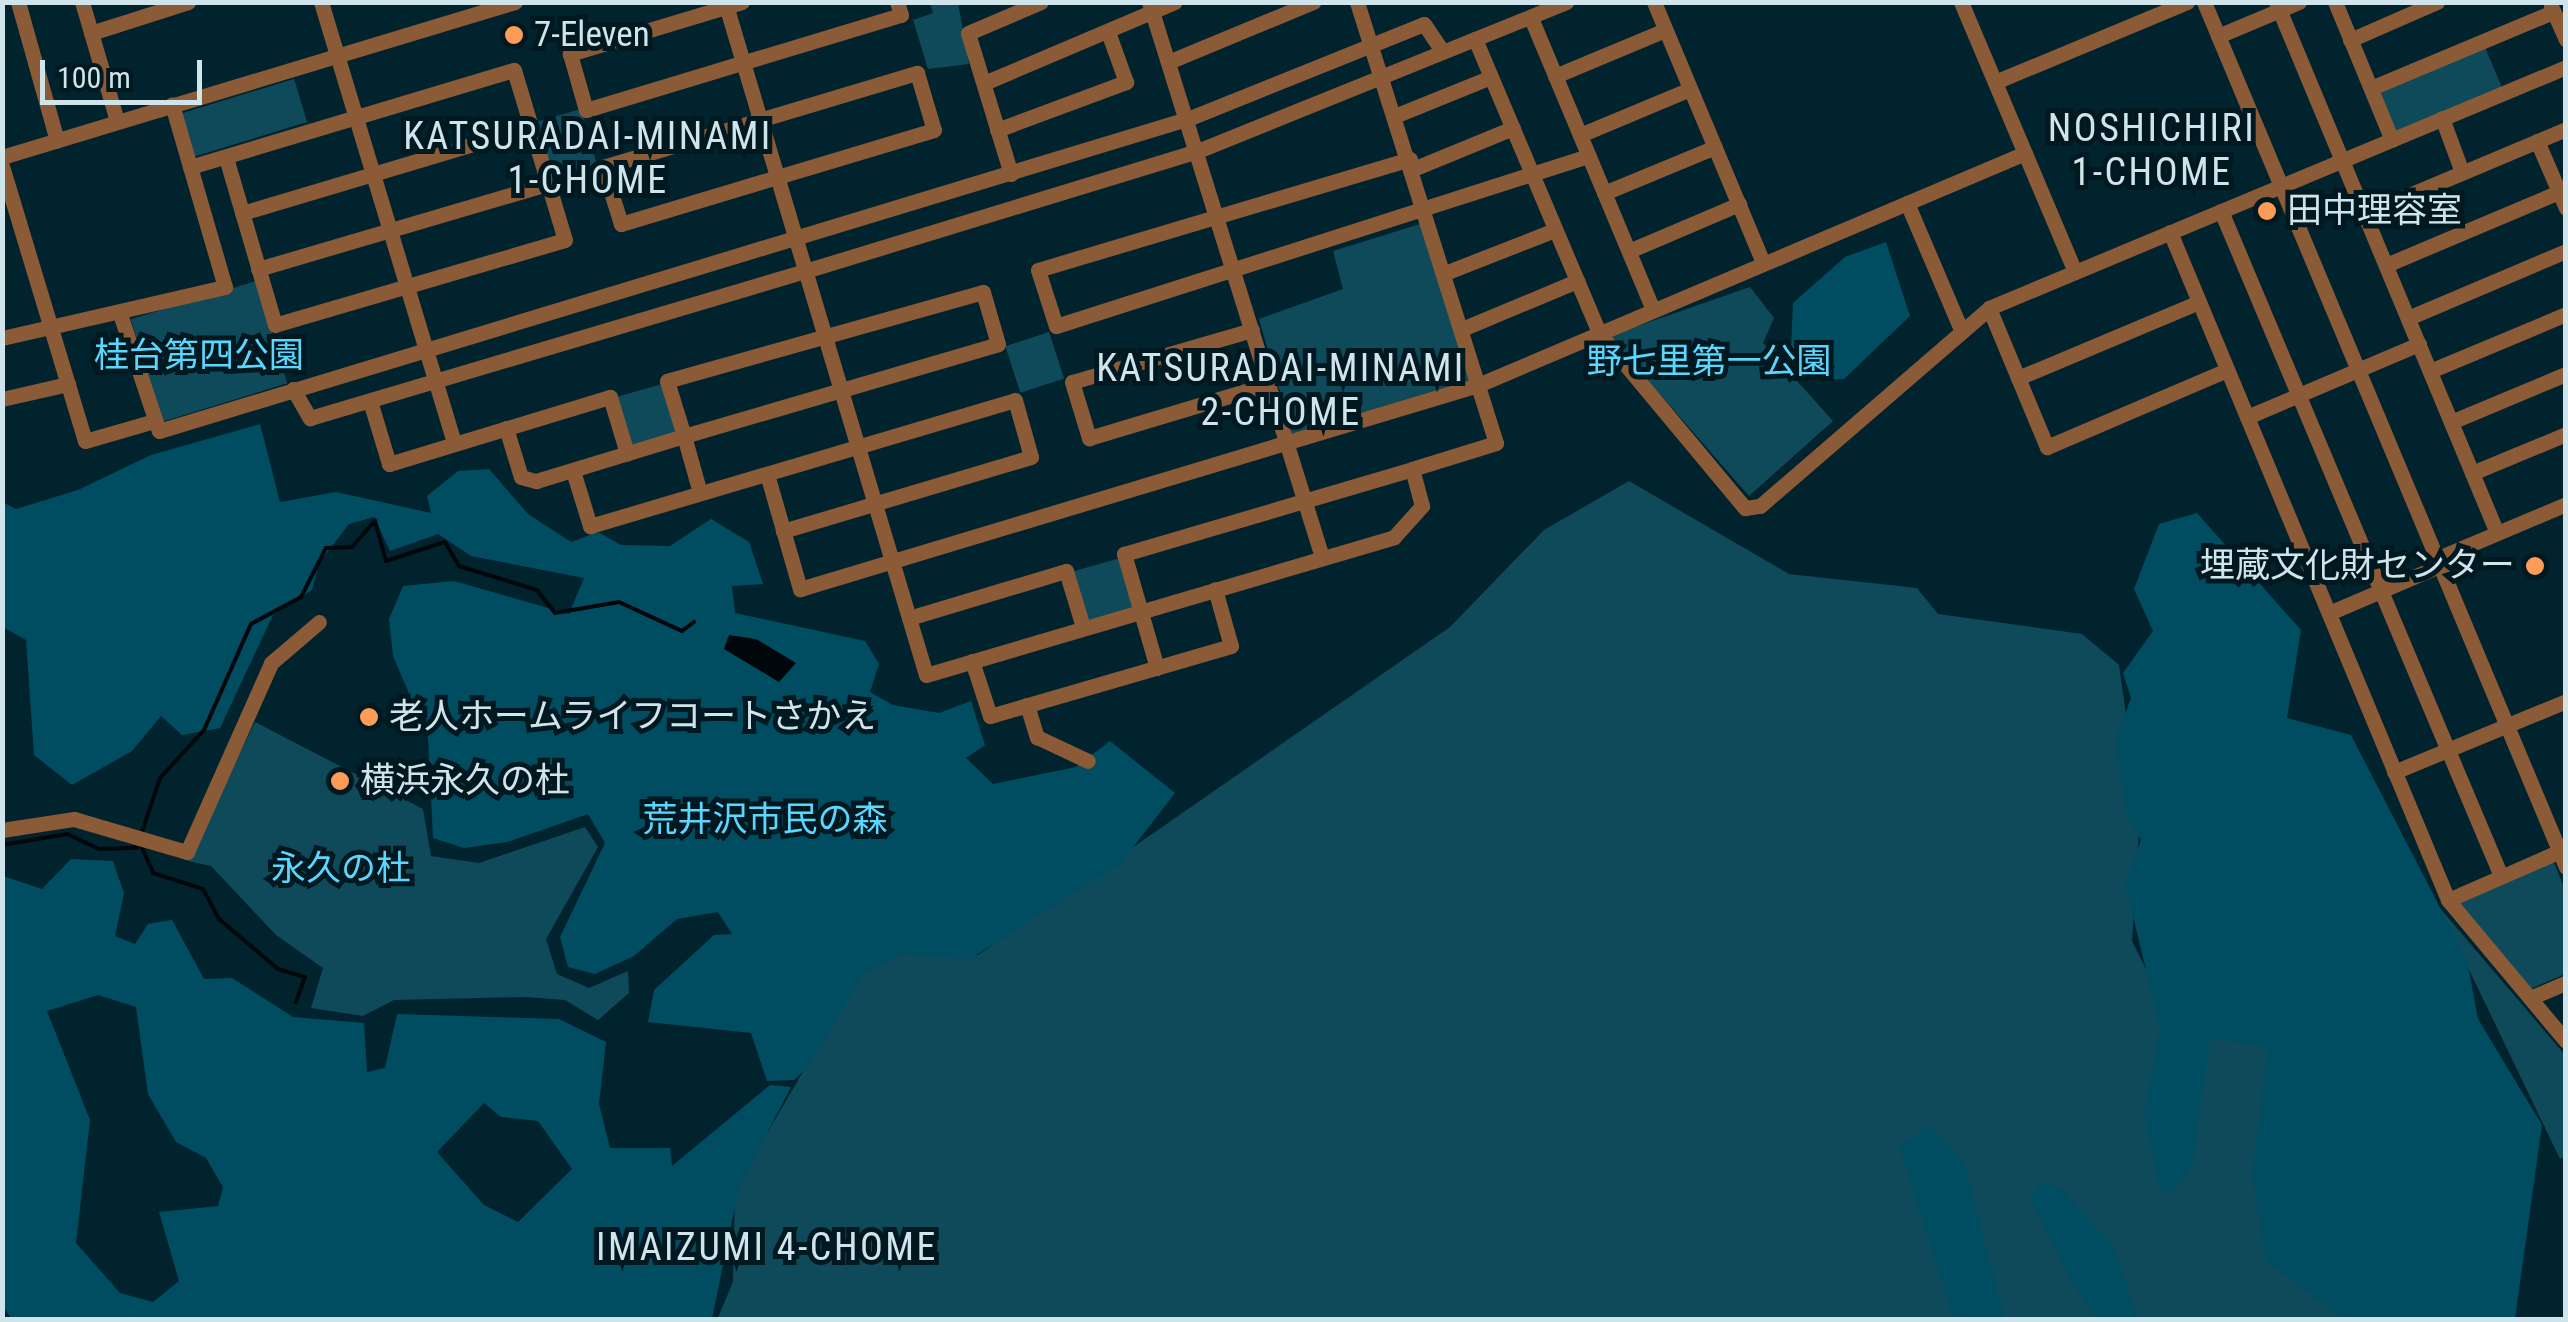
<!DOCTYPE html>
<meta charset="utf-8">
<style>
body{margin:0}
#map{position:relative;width:2568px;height:1322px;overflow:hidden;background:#00232e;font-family:"Roboto Condensed","Noto Sans JP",sans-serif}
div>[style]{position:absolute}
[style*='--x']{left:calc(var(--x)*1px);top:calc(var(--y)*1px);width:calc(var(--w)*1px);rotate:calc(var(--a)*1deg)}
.green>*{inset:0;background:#0f4a5b;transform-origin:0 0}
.forest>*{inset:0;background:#004d61}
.water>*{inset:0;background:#00070b}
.stream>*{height:4px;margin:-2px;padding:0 2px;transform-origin:2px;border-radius:2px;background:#00070b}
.minor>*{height:15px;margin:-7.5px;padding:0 7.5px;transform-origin:7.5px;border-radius:7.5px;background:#8b5a37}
.dots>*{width:28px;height:28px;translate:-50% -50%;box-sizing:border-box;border:5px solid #001921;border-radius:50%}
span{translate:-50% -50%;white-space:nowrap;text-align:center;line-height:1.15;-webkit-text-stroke:10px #001921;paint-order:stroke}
.poi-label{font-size:35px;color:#d0e4eb}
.left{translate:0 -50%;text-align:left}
.right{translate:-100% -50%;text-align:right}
.park-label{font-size:35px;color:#5bd6fc}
.neighbourhood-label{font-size:38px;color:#d0e4eb;letter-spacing:2.5px}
.frame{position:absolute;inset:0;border:5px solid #d0e4eb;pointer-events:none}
.scale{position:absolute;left:40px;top:60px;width:162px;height:45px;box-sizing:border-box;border:5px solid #d0e4eb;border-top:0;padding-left:12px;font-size:30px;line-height:35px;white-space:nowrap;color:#d0e4eb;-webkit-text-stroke:8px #001921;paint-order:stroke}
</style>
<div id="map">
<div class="green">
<i style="clip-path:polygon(930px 3px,958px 3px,969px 64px,928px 69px,913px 20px,933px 13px)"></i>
<i style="left:2484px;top:45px;width:47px;height:119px;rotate:67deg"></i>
<i style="left:294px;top:79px;width:45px;height:118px;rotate:73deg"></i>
<i style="left:581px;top:109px;width:57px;height:49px;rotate:74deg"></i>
<i style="clip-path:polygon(1420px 224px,1470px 380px,1292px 434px,1259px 319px,1343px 289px,1333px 251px)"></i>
<i style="left:256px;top:281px;width:107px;height:131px;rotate:73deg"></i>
<i style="clip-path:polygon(1750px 287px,1774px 318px,1763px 343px,1833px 421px,1749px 496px,1609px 336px)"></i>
<i style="left:1049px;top:332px;width:49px;height:46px;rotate:72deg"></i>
<i style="left:662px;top:384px;width:51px;height:48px;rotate:74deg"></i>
<i style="clip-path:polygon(1629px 481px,1789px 574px,1917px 588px,1938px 614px,2082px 634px,2119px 665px,2140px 814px,2132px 941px,2180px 1038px,2234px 1026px,2266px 1039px,2383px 1320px,717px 1320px,733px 1282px,735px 1188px,862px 971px,902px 950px,978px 955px,1450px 627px,1544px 530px)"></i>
<i style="left:1120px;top:558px;width:52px;height:50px;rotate:74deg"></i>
<i style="clip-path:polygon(255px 722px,423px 809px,431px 856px,479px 863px,585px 827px,598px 847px,546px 939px,557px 974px,589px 988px,628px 971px,629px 993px,598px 1020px,565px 1000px,526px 997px,394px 1000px,363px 1016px,311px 1008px,323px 968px,276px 935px,211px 866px,188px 861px)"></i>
<i style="clip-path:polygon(2553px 860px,2565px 890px,2565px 974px,2528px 990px,2451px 901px)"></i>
<i style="clip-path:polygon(2439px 907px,2565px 1055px,2565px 1157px,2560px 1159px)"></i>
</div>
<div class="forest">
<i style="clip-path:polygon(1886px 242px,1910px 316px,1844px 379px,1821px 379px,1791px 349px,1793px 303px,1845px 257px)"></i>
<i style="clip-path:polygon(260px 424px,280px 502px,336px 492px,431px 513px,427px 496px,458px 471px,489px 469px,528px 514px,571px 542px,598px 532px,621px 545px,670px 546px,711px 519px,749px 542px,763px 584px,732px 586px,735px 613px,865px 641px,879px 664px,870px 692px,893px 705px,939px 713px,971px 701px,985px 745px,966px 758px,993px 784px,1076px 767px,1110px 741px,1175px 793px,1120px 864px,970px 959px,903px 954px,864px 973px,810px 1065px,794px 1080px,767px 1081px,751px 1033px,648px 1022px,654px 990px,714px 935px,732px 934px,718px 912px,677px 919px,634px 956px,595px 974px,568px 967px,560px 937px,605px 843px,588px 814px,507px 842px,464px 848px,433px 838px,428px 738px,393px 656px,389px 619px,403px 586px,454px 581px,569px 614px,584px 578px,471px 556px,438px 534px,390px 551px,374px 517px,349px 524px,319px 563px,312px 590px,273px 615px,220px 728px,182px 735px,161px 716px,132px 751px,72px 785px,34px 755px,26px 640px,3px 627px,2px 502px,16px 509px,78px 490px,151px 455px)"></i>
<i style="clip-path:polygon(2197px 513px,2301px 630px,2287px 718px,2351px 735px,2467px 960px,2478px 1019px,2542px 1125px,2515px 1319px,2343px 1319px,2266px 1261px,2252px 1176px,2268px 1047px,2210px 1038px,2192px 1167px,2175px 1190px,2160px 1191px,2144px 1113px,2160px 1028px,2125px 883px,2141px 840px,2127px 816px,2115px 741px,2131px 698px,2123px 673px,2153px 631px,2134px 589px,2159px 524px)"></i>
<i style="clip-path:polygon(evenodd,71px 859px,113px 861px,124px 893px,115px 936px,135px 944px,148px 924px,172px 920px,204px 979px,232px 978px,293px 1017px,364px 1023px,367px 1072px,385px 1068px,397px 1014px,559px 1019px,606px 1042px,599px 1104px,610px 1148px,670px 1148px,672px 1166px,770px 1085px,791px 1087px,739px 1187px,712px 1319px,11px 1319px,2px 1304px,3px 876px,42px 889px,71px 859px,98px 995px,136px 1007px,148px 1094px,176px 1142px,206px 1158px,223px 1187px,218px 1206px,159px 1212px,179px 1281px,153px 1302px,120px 1293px,76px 1243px,90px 1120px,47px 1011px,98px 995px,71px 859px,484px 1103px,501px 1117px,538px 1121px,572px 1169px,518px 1222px,484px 1205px,437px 1152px,484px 1103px)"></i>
<i style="clip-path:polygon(1928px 1124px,1964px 1163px,2005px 1319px,1954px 1319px,1899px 1147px)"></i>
<i style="clip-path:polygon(2043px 1182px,2060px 1188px,2113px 1245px,2138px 1319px,2097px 1319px,2071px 1282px,2030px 1197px)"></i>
</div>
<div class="water">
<i style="clip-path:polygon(729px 635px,756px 639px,796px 663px,779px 682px,724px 649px)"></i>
</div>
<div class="stream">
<i style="--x:142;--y:832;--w:57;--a:-71.6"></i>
<i style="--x:160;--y:778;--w:65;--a:-47.5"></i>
<i style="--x:204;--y:730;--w:116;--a:-66.1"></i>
<i style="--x:251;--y:624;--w:57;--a:-28.4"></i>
<i style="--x:301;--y:597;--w:55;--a:-63"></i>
<i style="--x:326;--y:548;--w:26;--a:-2"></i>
<i style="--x:352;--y:547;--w:35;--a:-49"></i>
<i style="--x:375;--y:521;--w:41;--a:74.6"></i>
<i style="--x:386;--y:561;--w:62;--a:-17.9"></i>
<i style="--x:445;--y:542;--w:28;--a:60"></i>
<i style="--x:459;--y:566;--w:82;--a:17.1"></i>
<i style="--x:537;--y:590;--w:29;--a:52"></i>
<i style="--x:555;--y:613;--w:65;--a:-9.8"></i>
<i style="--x:619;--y:602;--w:69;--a:24.7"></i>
<i style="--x:682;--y:631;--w:15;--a:-37"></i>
<i style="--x:139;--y:841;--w:35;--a:66"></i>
<i style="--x:153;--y:873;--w:52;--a:17.7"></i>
<i style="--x:203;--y:889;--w:34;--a:62"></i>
<i style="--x:219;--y:919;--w:77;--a:40.3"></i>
<i style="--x:278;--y:969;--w:28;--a:17"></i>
<i style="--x:305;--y:977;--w:27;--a:110"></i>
<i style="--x:2;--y:845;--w:66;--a:-9.6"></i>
<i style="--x:67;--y:834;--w:35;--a:25"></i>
<i style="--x:99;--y:849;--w:38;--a:-2"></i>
</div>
<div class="minor">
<i style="--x:18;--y:2;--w:144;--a:74.3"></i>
<i style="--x:82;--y:2;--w:124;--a:73.6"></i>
<i style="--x:321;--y:2;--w:461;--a:73.2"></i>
<i style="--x:725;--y:2;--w:702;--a:73.37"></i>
<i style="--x:926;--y:675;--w:488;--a:-16.4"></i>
<i style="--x:1394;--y:537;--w:42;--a:-47.9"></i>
<i style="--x:1422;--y:506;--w:38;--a:-105"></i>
<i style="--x:1412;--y:469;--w:88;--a:-17.2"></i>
<i style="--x:1496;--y:443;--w:462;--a:-107.5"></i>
<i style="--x:742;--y:2;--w:180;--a:163.2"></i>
<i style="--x:570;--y:54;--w:58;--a:74.1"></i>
<i style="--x:586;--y:110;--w:329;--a:-16.8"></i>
<i style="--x:901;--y:15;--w:14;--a:-107"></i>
<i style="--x:1149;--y:2;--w:581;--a:72.69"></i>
<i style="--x:1654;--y:2;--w:283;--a:67.3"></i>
<i style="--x:1961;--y:2;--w:293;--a:67.1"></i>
<i style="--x:2204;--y:2;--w:938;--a:67.29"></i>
<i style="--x:2276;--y:2;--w:575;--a:67.4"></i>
<i style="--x:2335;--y:2;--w:149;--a:67.6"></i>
<i style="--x:2551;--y:6;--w:37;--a:66"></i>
<i style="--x:1531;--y:18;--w:316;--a:67.3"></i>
<i style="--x:91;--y:33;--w:102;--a:-17.7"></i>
<i style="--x:2218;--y:36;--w:88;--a:-22.8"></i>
<i style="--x:1475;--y:39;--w:319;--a:67.1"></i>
<i style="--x:1599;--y:333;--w:228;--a:50.2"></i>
<i style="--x:1745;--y:508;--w:15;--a:-8"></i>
<i style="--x:1760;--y:506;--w:303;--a:-40.8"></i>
<i style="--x:1989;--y:308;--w:625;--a:-22.67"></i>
<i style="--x:2350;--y:40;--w:95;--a:-23.6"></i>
<i style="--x:1173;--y:60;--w:152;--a:-22.5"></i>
<i style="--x:917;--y:73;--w:59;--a:73.4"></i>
<i style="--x:934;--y:130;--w:327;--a:163.3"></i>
<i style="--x:621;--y:224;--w:60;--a:-107.5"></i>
<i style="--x:603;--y:167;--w:328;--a:-16.7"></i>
<i style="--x:1555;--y:76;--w:119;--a:-22.7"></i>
<i style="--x:1995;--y:82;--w:208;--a:-22.6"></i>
<i style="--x:984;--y:83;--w:207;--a:-23"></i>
<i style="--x:2371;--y:88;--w:197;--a:-22.7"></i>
<i style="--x:1397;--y:115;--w:101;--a:-22"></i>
<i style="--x:2442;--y:118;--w:58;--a:69.7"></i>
<i style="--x:997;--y:130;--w:138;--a:-20.4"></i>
<i style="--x:1126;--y:82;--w:53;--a:-109.8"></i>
<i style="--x:1580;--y:135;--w:119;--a:-22.7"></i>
<i style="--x:2537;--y:141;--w:73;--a:66.6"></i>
<i style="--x:2;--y:157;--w:536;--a:-16.81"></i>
<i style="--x:1410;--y:159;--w:388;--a:163.4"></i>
<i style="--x:1038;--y:270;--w:59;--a:72.2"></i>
<i style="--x:1056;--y:326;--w:559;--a:-17.72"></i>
<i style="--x:2;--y:166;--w:287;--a:73.2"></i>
<i style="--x:85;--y:441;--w:69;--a:-16.1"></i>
<i style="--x:190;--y:167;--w:338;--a:-16.7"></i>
<i style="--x:514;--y:70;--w:177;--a:73.3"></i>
<i style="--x:565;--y:240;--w:302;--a:163.7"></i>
<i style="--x:275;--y:325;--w:175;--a:-106.3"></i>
<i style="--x:1413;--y:169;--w:108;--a:-22.3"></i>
<i style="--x:1011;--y:174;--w:147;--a:-107"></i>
<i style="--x:968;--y:33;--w:79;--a:-23"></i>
<i style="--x:1604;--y:193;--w:120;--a:-22.5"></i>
<i style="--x:1907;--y:203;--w:140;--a:66.9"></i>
<i style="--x:2221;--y:211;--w:722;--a:67.17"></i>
<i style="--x:242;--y:213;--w:301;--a:-16.6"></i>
<i style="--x:2364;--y:214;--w:219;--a:-22.8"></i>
<i style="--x:2170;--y:232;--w:724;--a:67.4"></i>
<i style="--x:2448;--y:900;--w:184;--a:50.1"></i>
<i style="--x:1629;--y:251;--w:120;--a:-23.1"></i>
<i style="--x:2386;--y:265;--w:188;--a:-22.9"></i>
<i style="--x:258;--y:269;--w:301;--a:-16.4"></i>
<i style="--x:1445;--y:273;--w:118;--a:-21.4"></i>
<i style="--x:1989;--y:308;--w:151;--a:67.4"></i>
<i style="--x:2047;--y:447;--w:196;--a:-23.2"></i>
<i style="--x:121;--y:317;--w:120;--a:71.6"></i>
<i style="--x:159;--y:431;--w:1077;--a:-16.89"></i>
<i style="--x:1190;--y:118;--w:252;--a:-21.9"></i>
<i style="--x:1424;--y:24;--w:32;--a:56"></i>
<i style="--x:2408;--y:318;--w:172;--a:-23"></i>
<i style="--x:1462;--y:329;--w:125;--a:-22.7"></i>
<i style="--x:1252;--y:330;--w:187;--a:163.9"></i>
<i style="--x:1072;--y:382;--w:59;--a:73.1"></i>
<i style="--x:1089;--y:438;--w:188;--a:-16.7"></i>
<i style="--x:2;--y:338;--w:229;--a:-12.9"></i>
<i style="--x:225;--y:287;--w:190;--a:-106.2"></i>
<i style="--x:2430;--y:371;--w:147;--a:-22.7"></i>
<i style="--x:2018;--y:378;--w:196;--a:-22.8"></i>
<i style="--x:293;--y:389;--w:34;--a:60"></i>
<i style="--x:310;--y:418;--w:516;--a:-16.54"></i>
<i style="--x:805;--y:271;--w:413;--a:-17"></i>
<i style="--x:1200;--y:150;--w:395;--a:-22"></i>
<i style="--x:2;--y:399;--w:68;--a:-12.8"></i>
<i style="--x:370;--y:401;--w:66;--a:73.2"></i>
<i style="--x:389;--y:464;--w:231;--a:-16.9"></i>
<i style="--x:610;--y:397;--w:59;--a:73.1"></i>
<i style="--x:2247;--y:417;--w:187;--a:-23"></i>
<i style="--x:2451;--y:422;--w:125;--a:-22.7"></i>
<i style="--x:506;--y:428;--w:51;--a:73"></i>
<i style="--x:521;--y:477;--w:16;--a:15"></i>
<i style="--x:536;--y:481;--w:155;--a:-16.9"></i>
<i style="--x:684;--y:436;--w:327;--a:-16.3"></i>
<i style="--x:998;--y:344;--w:54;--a:-106.1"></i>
<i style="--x:983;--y:292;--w:328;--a:164.3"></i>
<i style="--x:667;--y:381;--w:58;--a:72.8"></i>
<i style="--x:684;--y:436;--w:59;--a:74.3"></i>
<i style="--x:573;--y:471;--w:58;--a:72.8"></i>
<i style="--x:590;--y:526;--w:443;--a:-16.5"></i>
<i style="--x:1015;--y:400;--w:59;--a:74.3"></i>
<i style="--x:1031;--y:457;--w:259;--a:163.4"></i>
<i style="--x:2472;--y:473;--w:102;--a:-22.5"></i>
<i style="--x:767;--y:474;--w:120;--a:74"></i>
<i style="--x:800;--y:589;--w:708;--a:-16.75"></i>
<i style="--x:1478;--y:385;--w:594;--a:-22.98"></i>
<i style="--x:2436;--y:559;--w:141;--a:-22.9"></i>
<i style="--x:2329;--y:613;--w:120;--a:-23.1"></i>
<i style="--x:909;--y:618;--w:164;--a:-16.7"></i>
<i style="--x:1066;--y:571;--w:59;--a:73.1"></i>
<i style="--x:972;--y:661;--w:58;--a:71.9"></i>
<i style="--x:990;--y:716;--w:251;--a:-16.2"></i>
<i style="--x:1231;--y:646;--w:59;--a:-105.7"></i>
<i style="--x:1157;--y:668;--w:119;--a:-106.1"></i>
<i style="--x:1124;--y:554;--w:300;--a:-16.4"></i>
<i style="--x:1027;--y:705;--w:34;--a:73"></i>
<i style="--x:1037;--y:737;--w:56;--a:25.2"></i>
<i style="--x:2394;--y:772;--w:186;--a:-22.4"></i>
<i style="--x:2;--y:830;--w:73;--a:-8.7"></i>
<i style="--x:74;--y:819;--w:118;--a:16.3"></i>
<i style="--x:187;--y:852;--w:207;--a:-66"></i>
<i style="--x:271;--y:663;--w:63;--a:-40.5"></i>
<i style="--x:2448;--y:900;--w:122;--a:-23.6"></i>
<i style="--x:2530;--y:998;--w:39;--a:-23"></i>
</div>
<div class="dots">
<i style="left:514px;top:35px;background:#fd9c56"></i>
<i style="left:2267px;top:211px;background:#fd9c56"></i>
<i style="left:2535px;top:566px;background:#fd9c56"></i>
<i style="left:369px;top:717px;background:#fd9c56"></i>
<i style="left:340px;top:781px;background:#fd9c56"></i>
</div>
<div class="poi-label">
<span class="left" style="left:534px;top:35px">7-Eleven</span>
<span class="left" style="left:2287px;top:211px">田中理容室</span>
<span class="right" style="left:2515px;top:566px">埋蔵文化財センター</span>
<span class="left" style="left:389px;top:717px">老人ホームライフコートさかえ</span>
<span class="left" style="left:360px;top:781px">横浜永久の杜</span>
</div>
<div class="park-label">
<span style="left:199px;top:356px">桂台第四公園</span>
<span style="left:1709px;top:362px">野七里第一公園</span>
<span style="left:765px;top:820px">荒井沢市民の森</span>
<span style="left:341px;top:869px">永久の杜</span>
</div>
<div class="neighbourhood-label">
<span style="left:2152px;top:151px">NOSHICHIRI<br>1-CHOME</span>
<span style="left:588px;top:159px">KATSURADAI-MINAMI<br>1-CHOME</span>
<span style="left:1281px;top:391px">KATSURADAI-MINAMI<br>2-CHOME</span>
<span style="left:767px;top:1248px">IMAIZUMI 4-CHOME</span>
</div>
<div class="frame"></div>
<div class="scale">100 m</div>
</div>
